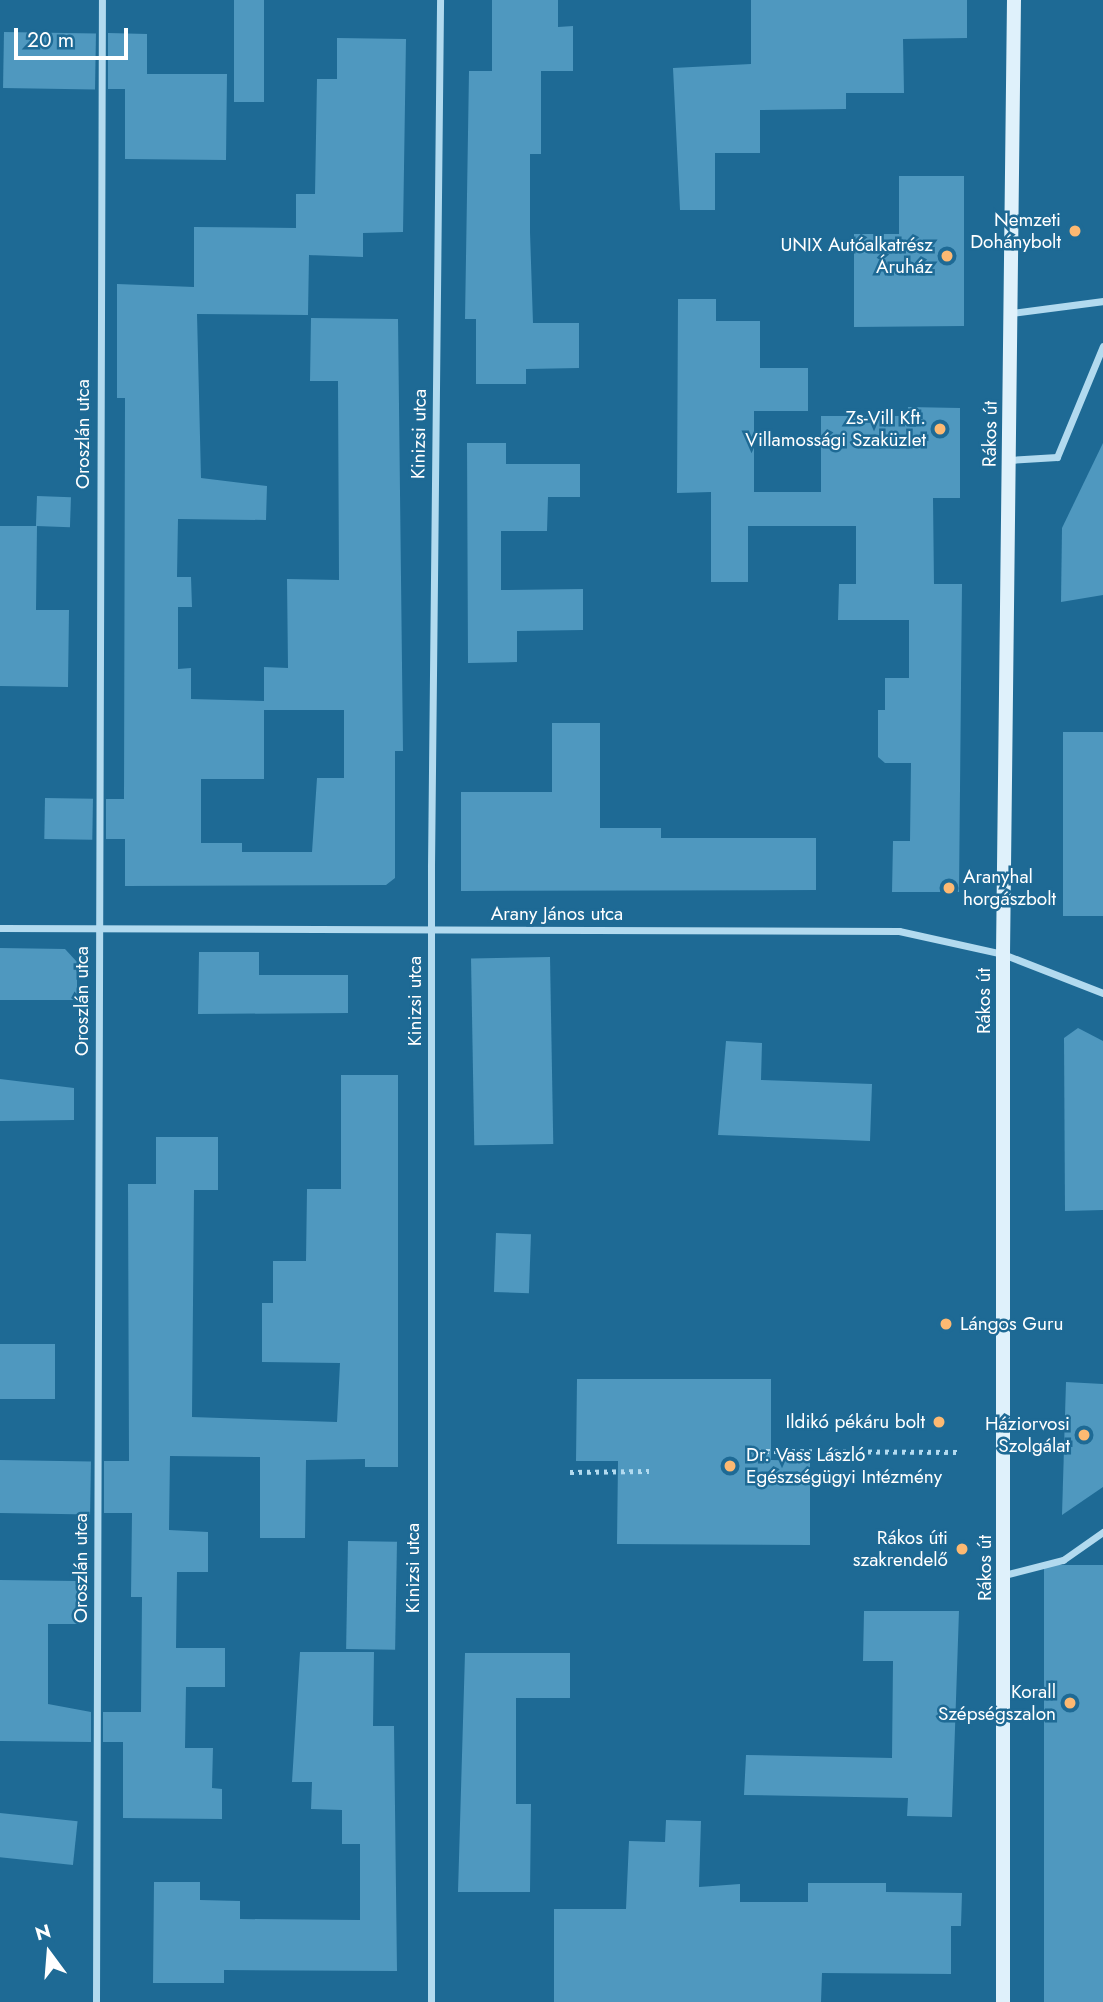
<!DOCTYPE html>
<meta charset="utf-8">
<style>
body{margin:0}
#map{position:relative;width:1103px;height:2002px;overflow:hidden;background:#1e6a95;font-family:Jost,sans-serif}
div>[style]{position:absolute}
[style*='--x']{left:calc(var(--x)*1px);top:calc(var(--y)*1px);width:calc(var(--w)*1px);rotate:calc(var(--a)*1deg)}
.building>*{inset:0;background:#4f98bf;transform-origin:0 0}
.path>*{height:4.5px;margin-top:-2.25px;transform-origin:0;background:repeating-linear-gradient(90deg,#b2daef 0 3.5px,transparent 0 8.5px)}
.street>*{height:7px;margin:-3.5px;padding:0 3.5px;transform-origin:3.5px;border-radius:3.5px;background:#b2daef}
.secondary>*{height:14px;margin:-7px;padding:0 7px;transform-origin:7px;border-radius:7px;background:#dff1fb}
.dots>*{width:19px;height:19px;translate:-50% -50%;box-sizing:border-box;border:4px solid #1e6a95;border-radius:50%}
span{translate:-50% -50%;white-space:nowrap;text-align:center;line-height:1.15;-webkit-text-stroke:5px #1e6a95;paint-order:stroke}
.poi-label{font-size:19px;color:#fff}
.right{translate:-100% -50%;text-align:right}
.left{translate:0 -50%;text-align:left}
.street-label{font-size:19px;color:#fff}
.north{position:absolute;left:14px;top:1918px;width:70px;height:70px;-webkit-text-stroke:5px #1e6a95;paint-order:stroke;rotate:344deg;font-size:19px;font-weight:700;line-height:28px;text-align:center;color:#fff}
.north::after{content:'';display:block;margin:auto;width:24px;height:32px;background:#fff;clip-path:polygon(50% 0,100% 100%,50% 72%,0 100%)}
.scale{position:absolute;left:14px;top:28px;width:114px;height:32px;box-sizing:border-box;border:4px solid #fff;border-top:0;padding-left:9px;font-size:21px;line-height:24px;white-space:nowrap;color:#fff;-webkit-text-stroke:5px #1e6a95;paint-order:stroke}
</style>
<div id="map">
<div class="building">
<i style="left:234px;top:0;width:30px;height:102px"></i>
<i style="clip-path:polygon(492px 0,558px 0,558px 27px,573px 26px,573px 71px,541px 71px,541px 154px,530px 154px,530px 232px,533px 323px,579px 323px,579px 368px,526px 369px,526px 384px,476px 384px,476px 319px,465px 319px,469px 71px,492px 71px)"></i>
<i style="clip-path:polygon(751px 0,967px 0,967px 38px,903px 39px,904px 93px,846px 93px,846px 109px,760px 110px,760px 153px,715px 153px,715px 210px,680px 210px,673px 68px,751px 64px)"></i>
<i style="left:4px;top:32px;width:92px;height:56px;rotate:1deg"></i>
<i style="clip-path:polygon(108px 33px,147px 34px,147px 74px,227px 74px,226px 160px,125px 159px,125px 89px,108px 89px)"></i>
<i style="clip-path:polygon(evenodd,337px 38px,406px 39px,403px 232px,363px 233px,363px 257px,309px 255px,308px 315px,197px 314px,201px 478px,267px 486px,266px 520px,178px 519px,177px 577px,191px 577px,192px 607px,178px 607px,178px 669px,191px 668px,191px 699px,264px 701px,264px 667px,288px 668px,287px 579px,339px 580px,338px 381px,310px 381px,311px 318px,398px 319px,403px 751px,395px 751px,395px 878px,386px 885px,125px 886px,125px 839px,106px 839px,106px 799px,124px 799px,125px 398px,117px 398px,117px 284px,194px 287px,194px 227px,296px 228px,296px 194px,315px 194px,317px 79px,337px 79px,337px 38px,264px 710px,344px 710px,344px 778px,317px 778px,312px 852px,242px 852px,242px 843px,201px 843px,201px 779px,264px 779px,264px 710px)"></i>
<i style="clip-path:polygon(899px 176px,964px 176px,964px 326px,854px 327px,854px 234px,899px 234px)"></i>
<i style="clip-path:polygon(678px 299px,716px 299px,716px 321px,760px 321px,760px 368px,808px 368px,808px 411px,754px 411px,754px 492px,821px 492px,821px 416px,908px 416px,908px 407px,960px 408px,960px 498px,933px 498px,934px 584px,962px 584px,959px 892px,892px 892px,893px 841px,910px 841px,911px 763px,885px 763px,878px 757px,878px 710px,885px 710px,885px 678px,909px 678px,909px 620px,838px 620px,839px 584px,856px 584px,856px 526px,748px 526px,748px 582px,711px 582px,711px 492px,677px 493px)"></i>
<i style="clip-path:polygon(467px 443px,506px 443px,506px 464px,580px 464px,580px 497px,548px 497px,547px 531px,501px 531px,501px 590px,583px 589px,583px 630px,517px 631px,517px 662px,468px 663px)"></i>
<i style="clip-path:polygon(1103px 443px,1103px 595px,1061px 602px,1062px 528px)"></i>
<i style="left:37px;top:496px;width:34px;height:30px;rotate:2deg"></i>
<i style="clip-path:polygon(0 526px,37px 526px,36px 610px,69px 610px,68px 687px,0 686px)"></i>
<i style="clip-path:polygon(552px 723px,600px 723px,600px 828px,661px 828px,661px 838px,816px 838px,816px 890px,461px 891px,461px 792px,552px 792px)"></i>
<i style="left:1063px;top:732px;width:40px;height:184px"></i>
<i style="left:45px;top:798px;width:48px;height:41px;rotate:1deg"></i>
<i style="clip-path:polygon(0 948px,65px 949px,77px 962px,77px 1000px,0 1000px)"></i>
<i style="clip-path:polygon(199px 952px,259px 952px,259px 975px,348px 975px,348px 1013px,198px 1014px)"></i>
<i style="left:550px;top:957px;width:187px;height:79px;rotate:89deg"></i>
<i style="clip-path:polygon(1078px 1028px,1103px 1041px,1103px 1210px,1065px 1211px,1064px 1038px)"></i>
<i style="clip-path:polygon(726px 1041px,762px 1043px,761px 1080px,872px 1084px,870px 1141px,718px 1135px)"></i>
<i style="clip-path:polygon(341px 1075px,398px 1075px,398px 1467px,365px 1467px,365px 1459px,306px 1460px,305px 1538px,260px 1538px,260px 1457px,170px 1456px,169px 1530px,208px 1532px,208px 1572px,177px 1572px,176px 1648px,225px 1648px,225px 1687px,186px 1687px,185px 1748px,213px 1748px,212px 1788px,222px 1789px,222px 1819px,123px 1818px,123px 1742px,103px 1742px,103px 1712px,141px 1712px,142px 1597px,131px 1597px,132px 1513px,104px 1513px,104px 1461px,129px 1461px,128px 1184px,156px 1184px,156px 1137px,218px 1137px,218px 1190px,194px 1190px,192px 1417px,337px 1422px,340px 1363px,262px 1362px,262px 1303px,273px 1303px,273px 1261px,306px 1261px,307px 1189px,341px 1189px)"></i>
<i style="clip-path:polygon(0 1079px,74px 1088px,74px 1120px,0 1121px)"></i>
<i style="left:496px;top:1233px;width:35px;height:59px;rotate:2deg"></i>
<i style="left:0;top:1344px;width:55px;height:55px"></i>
<i style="clip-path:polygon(577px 1379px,771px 1379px,771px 1460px,810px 1461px,810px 1545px,617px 1544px,618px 1461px,576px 1461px)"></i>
<i style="clip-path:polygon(1066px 1382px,1103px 1384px,1103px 1487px,1062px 1515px)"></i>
<i style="left:0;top:1460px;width:91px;height:53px;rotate:1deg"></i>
<i style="left:348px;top:1541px;width:49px;height:108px;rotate:1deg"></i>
<i style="left:1103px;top:1565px;width:437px;height:59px;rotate:90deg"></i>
<i style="clip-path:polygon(0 1580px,77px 1581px,77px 1624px,48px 1624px,48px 1704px,91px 1712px,91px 1742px,0 1741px)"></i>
<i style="clip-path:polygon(864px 1611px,959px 1611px,952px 1817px,907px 1816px,908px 1798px,744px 1795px,746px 1755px,892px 1758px,893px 1661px,863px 1661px)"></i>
<i style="clip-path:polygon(300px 1652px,374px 1652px,373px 1726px,394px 1726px,397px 1971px,224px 1970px,224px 1983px,153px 1983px,154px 1882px,200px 1882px,200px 1900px,240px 1901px,240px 1919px,360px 1920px,360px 1844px,342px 1844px,342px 1810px,311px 1809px,312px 1782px,292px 1782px)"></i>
<i style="clip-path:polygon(465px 1653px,570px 1653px,570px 1698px,516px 1698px,516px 1804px,531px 1804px,530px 1892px,458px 1892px)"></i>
<i style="left:0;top:1813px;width:78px;height:44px;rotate:6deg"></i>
<i style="clip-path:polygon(666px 1820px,701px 1821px,699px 1887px,740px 1884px,740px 1902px,808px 1902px,808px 1883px,886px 1883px,886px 1892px,962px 1893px,961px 1926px,951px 1926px,951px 1974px,822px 1973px,821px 2002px,554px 2002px,554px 1909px,626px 1909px,629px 1841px,665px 1842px)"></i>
</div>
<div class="path">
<i style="--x:749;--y:1451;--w:212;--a:0.3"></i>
<i style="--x:570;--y:1472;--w:79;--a:-0.7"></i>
</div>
<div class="street">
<i style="--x:1011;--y:313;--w:93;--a:-7.4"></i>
<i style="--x:1009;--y:460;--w:48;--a:-3.6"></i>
<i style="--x:1057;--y:457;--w:120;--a:-67.5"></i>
<i style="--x:0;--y:928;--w:899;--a:0.19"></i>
<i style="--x:899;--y:931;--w:107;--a:12.5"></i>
<i style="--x:1003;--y:954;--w:107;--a:21.3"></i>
<i style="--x:1004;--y:1575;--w:61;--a:-14.3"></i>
<i style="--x:1063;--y:1560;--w:49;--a:-35"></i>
<i style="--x:96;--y:2002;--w:2002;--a:-89.83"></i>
<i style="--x:431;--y:2002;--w:1136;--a:-90"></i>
<i style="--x:431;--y:866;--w:866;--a:-89.4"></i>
</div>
<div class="secondary">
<i style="--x:1003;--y:2002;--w:1048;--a:-90"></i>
<i style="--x:1003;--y:954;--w:954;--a:-89.34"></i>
</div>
<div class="dots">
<i style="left:1075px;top:231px;background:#fdb972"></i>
<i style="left:947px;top:256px;background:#fdb972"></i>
<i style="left:940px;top:429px;background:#fdb972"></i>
<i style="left:949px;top:888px;background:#fdb972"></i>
<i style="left:946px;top:1324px;background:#fdb972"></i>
<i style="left:939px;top:1422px;background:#fdb972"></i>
<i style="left:1084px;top:1435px;background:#fdb972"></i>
<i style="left:730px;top:1466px;background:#fdb972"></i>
<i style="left:962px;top:1549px;background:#fdb972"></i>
<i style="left:1070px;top:1703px;background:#fdb972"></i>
</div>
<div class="poi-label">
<span class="right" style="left:1061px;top:231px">Nemzeti<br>Dohánybolt</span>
<span class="right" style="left:933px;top:256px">UNIX Autóalkatrész<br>Áruház</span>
<span class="right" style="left:926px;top:429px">Zs-Vill Kft.<br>Villamossági Szaküzlet</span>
<span class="left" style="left:963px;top:888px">Aranyhal<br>horgászbolt</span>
<span class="left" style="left:960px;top:1324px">Lángos Guru</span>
<span class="right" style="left:925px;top:1422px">Ildikó pékáru bolt</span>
<span class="right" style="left:1070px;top:1435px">Háziorvosi<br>Szolgálat</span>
<span class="left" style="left:746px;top:1466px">Dr. Vass László<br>Egészségügyi Intézmény</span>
<span class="right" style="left:948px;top:1549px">Rákos úti<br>szakrendelő</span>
<span class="right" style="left:1056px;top:1703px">Korall<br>Szépségszalon</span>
</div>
<div class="street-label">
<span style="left:83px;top:434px;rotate:-90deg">Oroszlán utca</span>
<span style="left:419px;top:434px;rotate:-89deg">Kinizsi utca</span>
<span style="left:990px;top:434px;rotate:-89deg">Rákos út</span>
<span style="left:557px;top:914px">Arany János utca</span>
<span style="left:82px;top:1001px;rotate:-90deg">Oroszlán utca</span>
<span style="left:415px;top:1001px;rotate:-90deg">Kinizsi utca</span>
<span style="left:984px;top:1001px;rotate:-90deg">Rákos út</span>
<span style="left:81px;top:1568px;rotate:-90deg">Oroszlán utca</span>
<span style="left:413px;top:1568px;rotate:-90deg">Kinizsi utca</span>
<span style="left:985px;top:1568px;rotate:-90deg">Rákos út</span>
</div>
<div class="north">N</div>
<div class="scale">20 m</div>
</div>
